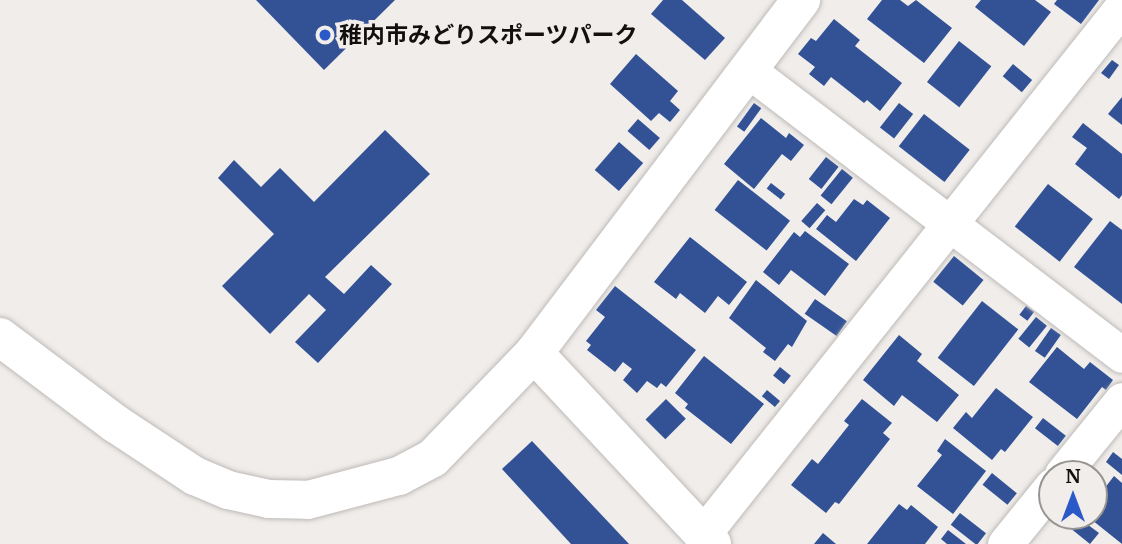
<!DOCTYPE html>
<meta charset="utf-8">
<style>
body{margin:0}
#map{position:relative;width:1122px;height:544px;overflow:hidden;background:#f0edea;font-family:Merriweather,"Noto Sans JP",serif}
div>[style]{position:absolute}
[style*='--x']{left:calc(var(--x)*1px);top:calc(var(--y)*1px);width:calc(var(--w)*1px);rotate:calc(var(--a)*1deg)}
.building>*{inset:0;background:#335296;transform-origin:0 0}
.roads{filter:drop-shadow(0 0 2px #bdbab8) drop-shadow(0 0 2px #bdbab8)}
.minor>*{height:35px;margin:-17.5px;padding:0 17.5px;transform-origin:17.5px;border-radius:17.5px;background:#fff}
.tertiary>*{height:38px;margin:-19px;padding:0 19px;transform-origin:19px;border-radius:19px;background:#fff}
.dots>*{width:19px;height:19px;translate:-50% -50%;box-sizing:border-box;border:4px solid #f0edea;border-radius:50%}
span{translate:-50% -50%;white-space:nowrap;text-align:center;line-height:1.15;-webkit-text-stroke:7px #f0edea;paint-order:stroke}
.poi-label{font-size:23px;color:#11100f;font-weight:700}
.left{translate:0 -50%;text-align:left}
.north{position:absolute;left:1038px;top:460px;width:70px;height:70px;box-sizing:border-box;background:#f0edea;border:2px solid #979592;border-radius:50%;rotate:0deg;font-size:19px;font-weight:700;line-height:28px;text-align:center;color:#11100f}
.north::after{content:'';display:block;margin:auto;width:24px;height:32px;background:#2b59c8;clip-path:polygon(50% 0,100% 100%,50% 72%,0 100%)}
</style>
<div id="map">
<div class="building">
<i style="clip-path:polygon(256px 0,395px 0,324px 70px)"></i>
<i style="clip-path:polygon(663px 0,682px 0,725px 38px,705px 60px,651px 14px)"></i>
<i style="clip-path:polygon(882px 0,900px 0,908px 6px,916px 0,952px 28px,924px 63px,867px 19px)"></i>
<i style="clip-path:polygon(981px 0,1035px 0,1051px 12px,1024px 46px,975px 7px)"></i>
<i style="clip-path:polygon(1057px 0,1099px 0,1081px 24px,1054px 4px)"></i>
<i style="clip-path:polygon(834px 19px,860px 40px,855px 46px,902px 83px,880px 111px,867px 100px,864px 103px,831px 77px,824px 86px,809px 74px,815px 67px,798px 54px,811px 38px,816px 41px)"></i>
<i style="left:959px;top:41px;width:41px;height:52px;rotate:38deg"></i>
<i style="clip-path:polygon(636px 54px,678px 91px,670px 101px,680px 110px,670px 122px,659px 113px,651px 121px,610px 84px)"></i>
<i style="clip-path:polygon(1112px 60px,1119px 65px,1109px 79px,1101px 73px)"></i>
<i style="left:1013px;top:64px;width:25px;height:16px;rotate:40deg"></i>
<i style="clip-path:polygon(1122px 97px,1122px 125px,1108px 114px)"></i>
<i style="left:754px;top:103px;width:9px;height:29px;rotate:36deg"></i>
<i style="left:899px;top:103px;width:18px;height:31px;rotate:38deg"></i>
<i style="left:924px;top:114px;width:58px;height:41px;rotate:38deg"></i>
<i style="clip-path:polygon(761px 118px,786px 138px,789px 133px,804px 145px,791px 161px,782px 154px,754px 189px,724px 164px)"></i>
<i style="left:638px;top:119px;width:29px;height:16px;rotate:41deg"></i>
<i style="clip-path:polygon(1083px 123px,1122px 154px,1122px 195px,1119px 199px,1075px 164px,1087px 148px,1072px 137px)"></i>
<i style="clip-path:polygon(385px 130px,430px 174px,325px 277px,344px 294px,371px 265px,392px 284px,318px 363px,295px 342px,326px 310px,309px 294px,270px 334px,222px 286px,274px 234px,218px 178px,234px 160px,261px 187px,280px 168px,314px 202px)"></i>
<i style="left:619px;top:142px;width:32px;height:37px;rotate:41deg"></i>
<i style="left:826px;top:157px;width:16px;height:28px;rotate:38deg"></i>
<i style="left:842px;top:169px;width:14px;height:34px;rotate:39deg"></i>
<i style="left:738px;top:180px;width:66px;height:38px;rotate:38deg"></i>
<i style="left:771px;top:183px;width:18px;height:7px;rotate:38deg"></i>
<i style="left:1048px;top:184px;width:57px;height:54px;rotate:38deg"></i>
<i style="clip-path:polygon(854px 199px,863px 205px,867px 200px,890px 218px,856px 261px,816px 229px,827px 215px,836px 222px)"></i>
<i style="left:817px;top:203px;width:11px;height:24px;rotate:41deg"></i>
<i style="clip-path:polygon(1110px 221px,1122px 230px,1122px 304px,1074px 267px)"></i>
<i style="clip-path:polygon(805px 231px,849px 264px,825px 296px,791px 270px,779px 285px,763px 272px,794px 232px,800px 237px)"></i>
<i style="clip-path:polygon(690px 237px,747px 282px,729px 305px,718px 296px,705px 313px,680px 293px,676px 299px,654px 282px)"></i>
<i style="left:954px;top:256px;width:38px;height:33px;rotate:39deg"></i>
<i style="clip-path:polygon(756px 280px,807px 321px,792px 347px,788px 344px,775px 361px,763px 352px,766px 348px,729px 318px)"></i>
<i style="clip-path:polygon(615px 286px,696px 350px,666px 387px,661px 383px,657px 388px,647px 381px,637px 393px,623px 380px,632px 369px,623px 362px,615px 372px,587px 350px,591px 345px,586px 341px,605px 317px,596px 310px)"></i>
<i style="left:815px;top:299px;width:39px;height:18px;rotate:35deg"></i>
<i style="left:982px;top:301px;width:46px;height:72px;rotate:38deg"></i>
<i style="left:1026px;top:306px;width:10px;height:11px;rotate:37deg"></i>
<i style="left:1036px;top:317px;width:14px;height:28px;rotate:39deg"></i>
<i style="left:1051px;top:328px;width:12px;height:28px;rotate:35deg"></i>
<i style="clip-path:polygon(899px 335px,922px 354px,917px 361px,959px 395px,937px 422px,902px 395px,894px 406px,863px 380px)"></i>
<i style="clip-path:polygon(1057px 347px,1084px 369px,1090px 362px,1113px 380px,1106px 390px,1102px 387px,1077px 419px,1029px 382px)"></i>
<i style="clip-path:polygon(704px 356px,764px 404px,731px 444px,685px 408px,688px 404px,675px 393px)"></i>
<i style="left:780px;top:367px;width:14px;height:11px;rotate:39deg"></i>
<i style="clip-path:polygon(996px 388px,1033px 417px,1005px 452px,1001px 449px,992px 460px,953px 428px,966px 412px,972px 418px)"></i>
<i style="left:767px;top:390px;width:17px;height:8px;rotate:40deg"></i>
<i style="left:666px;top:399px;width:28px;height:29px;rotate:45deg"></i>
<i style="clip-path:polygon(862px 399px,892px 423px,883px 433px,890px 439px,839px 504px,835px 502px,826px 513px,791px 485px,812px 459px,818px 464px,849px 425px,844px 421px)"></i>
<i style="left:1043px;top:418px;width:29px;height:13px;rotate:38deg"></i>
<i style="clip-path:polygon(945px 439px,986px 471px,953px 514px,917px 486px,942px 455px,937px 451px)"></i>
<i style="clip-path:polygon(532px 441px,629px 544px,571px 544px,502px 469px)"></i>
<i style="clip-path:polygon(1113px 452px,1122px 459px,1122px 475px,1106px 462px)"></i>
<i style="left:992px;top:473px;width:32px;height:15px;rotate:39deg"></i>
<i style="clip-path:polygon(1114px 476px,1122px 483px,1122px 544px,1087px 516px,1094px 516px,1094px 502px)"></i>
<i style="clip-path:polygon(899px 504px,907px 510px,911px 505px,938px 527px,925px 544px,867px 544px)"></i>
<i style="left:960px;top:513px;width:33px;height:15px;rotate:38deg"></i>
<i style="clip-path:polygon(1061px 516px,1076px 516px,1099px 533px,1090px 544px,1059px 519px)"></i>
<i style="clip-path:polygon(948px 530px,966px 544px,947px 544px,941px 539px)"></i>
<i style="clip-path:polygon(823px 533px,836px 544px,814px 544px)"></i>
</div>
<div class="roads">
<div class="minor">
<i style="--x:748;--y:70;--w:470;--a:37.3"></i>
<i style="--x:1062;--y:474;--w:95;--a:-51"></i>
<i style="--x:703;--y:534;--w:673;--a:-51.51"></i>
<i style="--x:1005;--y:544;--w:75;--a:-51"></i>
</div>
<div class="tertiary">
<i style="--x:0;--y:337;--w:145;--a:36.9"></i>
<i style="--x:116;--y:424;--w:95;--a:33.4"></i>
<i style="--x:195;--y:476;--w:36;--a:23"></i>
<i style="--x:228;--y:490;--w:42;--a:12.4"></i>
<i style="--x:269;--y:499;--w:39;--a:1"></i>
<i style="--x:308;--y:500;--w:94;--a:-14.8"></i>
<i style="--x:399;--y:476;--w:38;--a:-28"></i>
<i style="--x:433;--y:458;--w:146;--a:-46.1"></i>
<i style="--x:534;--y:353;--w:443;--a:-52.9"></i>
<i style="--x:534;--y:353;--w:261;--a:47"></i>
</div>
</div>
<div class="dots">
<i style="left:325px;top:35px;background:#2b59c8"></i>
</div>
<div class="poi-label">
<span class="left" style="left:339px;top:35px">稚内市みどりスポーツパーク</span>
</div>
<div class="north">N</div>
</div>
